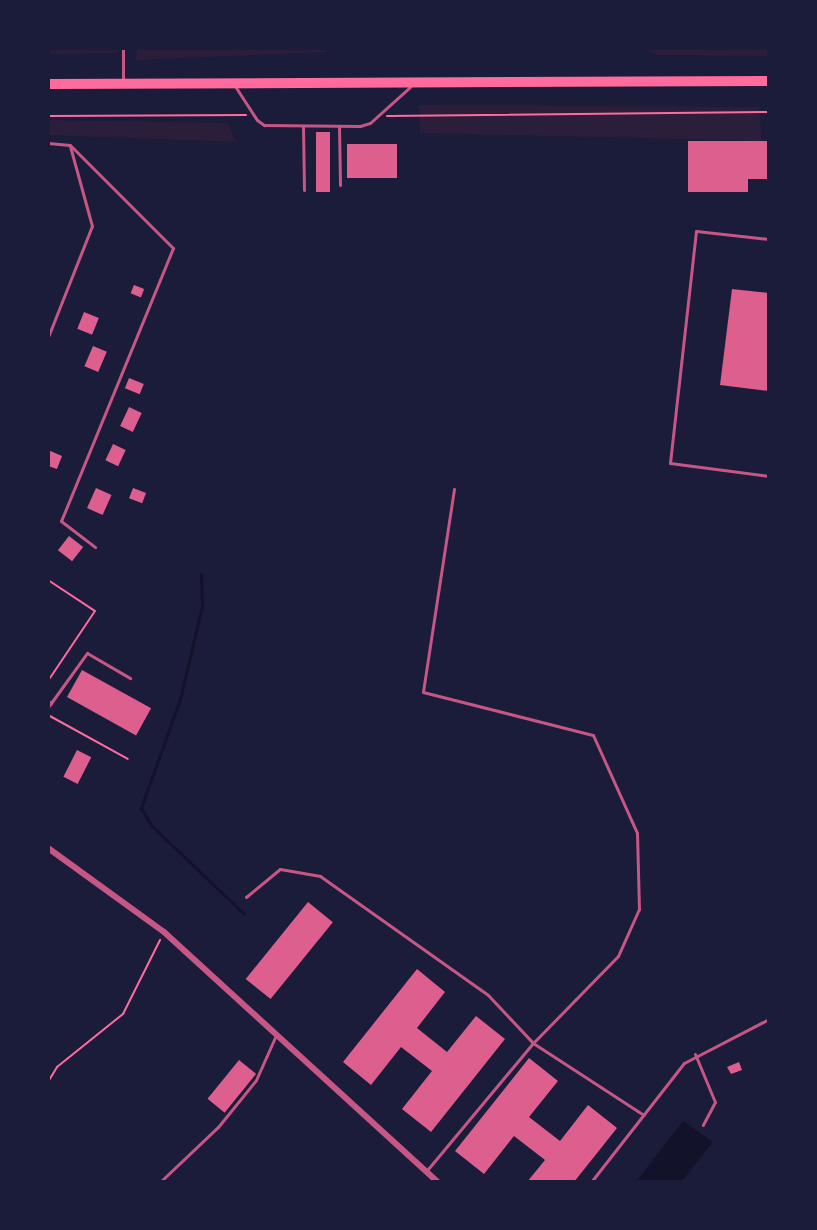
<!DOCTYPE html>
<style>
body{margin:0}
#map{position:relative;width:817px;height:1230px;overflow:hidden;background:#1b1b3a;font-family:Spectral,serif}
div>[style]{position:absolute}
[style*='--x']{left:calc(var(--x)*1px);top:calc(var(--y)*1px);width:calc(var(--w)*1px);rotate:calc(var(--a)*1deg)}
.green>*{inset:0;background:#2a1e3b}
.water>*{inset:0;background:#12122b}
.stream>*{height:3px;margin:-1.5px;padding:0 1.5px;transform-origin:1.5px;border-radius:1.5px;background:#12122b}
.building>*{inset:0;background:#dd5f8e;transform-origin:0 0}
.path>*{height:2px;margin:-1px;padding:0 1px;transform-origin:1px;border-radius:1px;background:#ff6b9d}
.service>*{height:3px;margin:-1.5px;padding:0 1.5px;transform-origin:1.5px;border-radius:1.5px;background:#c65784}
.minor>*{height:6px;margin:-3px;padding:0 3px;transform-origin:3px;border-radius:3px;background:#c65784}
.primary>*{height:10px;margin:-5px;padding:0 5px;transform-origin:5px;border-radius:5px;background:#ff6b9d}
span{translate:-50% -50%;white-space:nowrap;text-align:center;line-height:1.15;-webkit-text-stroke:4.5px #1b1b3a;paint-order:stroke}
.frame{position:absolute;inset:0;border:50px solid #1b1b3a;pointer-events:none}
</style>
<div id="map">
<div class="green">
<i style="clip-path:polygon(48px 48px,117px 48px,117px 53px,48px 54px)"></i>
<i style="clip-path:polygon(137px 48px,326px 48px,326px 52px,136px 60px)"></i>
<i style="clip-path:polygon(640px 48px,769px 48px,769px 56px,658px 55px)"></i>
<i style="clip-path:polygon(419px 105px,759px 107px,762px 141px,420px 133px)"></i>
<i style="clip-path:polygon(48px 120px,228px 123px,236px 142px,48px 135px)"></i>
</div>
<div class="water">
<i style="clip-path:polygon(683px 1121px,713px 1142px,681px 1182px,636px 1182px)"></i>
</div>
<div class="stream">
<i style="--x:201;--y:574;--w:32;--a:88"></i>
<i style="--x:202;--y:606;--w:96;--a:103.3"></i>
<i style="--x:180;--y:699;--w:116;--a:109.7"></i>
<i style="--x:141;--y:808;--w:21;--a:59"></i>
<i style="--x:152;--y:826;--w:127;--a:43.7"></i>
</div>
<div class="building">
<i style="left:316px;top:132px;width:14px;height:60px"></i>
<i style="clip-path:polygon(688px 141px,769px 141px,769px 179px,748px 179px,748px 192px,688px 192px)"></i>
<i style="left:347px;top:144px;width:50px;height:34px"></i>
<i style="left:134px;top:285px;width:11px;height:9px;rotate:22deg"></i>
<i style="clip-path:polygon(732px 289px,769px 293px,769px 391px,720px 385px)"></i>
<i style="left:84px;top:312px;width:16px;height:18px;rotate:22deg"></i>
<i style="left:93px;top:346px;width:15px;height:22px;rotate:23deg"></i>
<i style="left:129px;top:378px;width:16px;height:11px;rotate:22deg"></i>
<i style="left:129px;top:407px;width:14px;height:21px;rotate:25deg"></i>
<i style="left:113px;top:444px;width:14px;height:18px;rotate:25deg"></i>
<i style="clip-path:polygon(48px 450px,62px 456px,57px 469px,48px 466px)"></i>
<i style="left:96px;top:488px;width:17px;height:22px;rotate:24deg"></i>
<i style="left:133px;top:488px;width:14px;height:11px;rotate:21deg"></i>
<i style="left:69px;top:536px;width:18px;height:18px;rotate:38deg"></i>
<i style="left:82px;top:670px;width:79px;height:31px;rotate:29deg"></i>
<i style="left:77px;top:750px;width:16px;height:30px;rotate:27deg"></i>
<i style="left:308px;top:902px;width:32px;height:99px;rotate:39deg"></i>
<i style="clip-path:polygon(417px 969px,445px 992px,417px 1028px,447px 1052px,476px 1016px,505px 1039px,431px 1132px,402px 1109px,432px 1071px,401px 1047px,371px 1085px,343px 1062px)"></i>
<i style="clip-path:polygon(529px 1058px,558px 1081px,529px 1117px,560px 1141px,588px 1105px,617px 1128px,574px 1182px,527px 1182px,545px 1160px,514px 1136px,484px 1174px,455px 1151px)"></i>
<i style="left:239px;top:1060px;width:22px;height:50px;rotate:39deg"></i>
<i style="clip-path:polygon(739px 1062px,742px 1070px,731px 1074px,727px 1067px)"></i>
</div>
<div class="path">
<i style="--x:48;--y:116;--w:198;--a:-0.3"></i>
<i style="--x:387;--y:116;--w:382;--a:-0.6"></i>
<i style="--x:48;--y:580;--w:56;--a:33.4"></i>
<i style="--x:95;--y:611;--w:84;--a:123.9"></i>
<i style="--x:48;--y:715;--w:91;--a:28.8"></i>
<i style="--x:48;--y:1082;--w:17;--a:-59"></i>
<i style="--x:57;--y:1067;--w:85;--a:-38.8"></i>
<i style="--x:123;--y:1014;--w:83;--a:-63.4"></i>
</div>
<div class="service">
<i style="--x:123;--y:48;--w:32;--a:90"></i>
<i style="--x:235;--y:86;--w:40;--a:57.1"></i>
<i style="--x:257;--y:120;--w:9;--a:36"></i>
<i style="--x:264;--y:125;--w:96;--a:0.6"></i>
<i style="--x:360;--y:126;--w:10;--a:-17"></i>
<i style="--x:370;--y:123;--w:54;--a:-42"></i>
<i style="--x:303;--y:126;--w:64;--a:89.1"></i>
<i style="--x:339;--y:126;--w:59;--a:89"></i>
<i style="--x:48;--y:143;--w:22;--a:5"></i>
<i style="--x:70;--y:145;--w:146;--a:45"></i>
<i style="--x:173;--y:248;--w:295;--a:112.3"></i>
<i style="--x:61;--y:521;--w:43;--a:37.4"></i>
<i style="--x:769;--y:239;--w:73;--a:-173.7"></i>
<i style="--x:696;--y:231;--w:233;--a:96.4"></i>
<i style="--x:670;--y:463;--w:100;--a:7.5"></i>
<i style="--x:48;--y:337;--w:119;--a:-68.4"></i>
<i style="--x:92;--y:226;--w:83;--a:-105.4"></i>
<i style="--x:454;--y:489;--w:205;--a:98.7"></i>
<i style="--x:423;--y:692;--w:175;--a:14.2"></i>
<i style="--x:593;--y:735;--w:107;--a:65.8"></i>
<i style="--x:637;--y:833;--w:76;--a:88.5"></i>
<i style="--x:639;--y:909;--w:51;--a:114.1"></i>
<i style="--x:618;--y:956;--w:122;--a:134.3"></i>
<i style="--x:533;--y:1043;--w:132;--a:33"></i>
<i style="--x:48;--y:701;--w:4;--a:34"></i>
<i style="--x:51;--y:703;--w:5;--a:127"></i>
<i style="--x:51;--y:703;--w:62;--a:-54.2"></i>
<i style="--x:87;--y:653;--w:50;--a:30.2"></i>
<i style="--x:246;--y:897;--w:44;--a:-39.5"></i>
<i style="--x:280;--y:869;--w:41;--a:9.9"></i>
<i style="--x:320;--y:876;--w:206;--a:35.3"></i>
<i style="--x:488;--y:995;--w:66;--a:46.8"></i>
<i style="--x:533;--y:1043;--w:165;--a:129.8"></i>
<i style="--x:695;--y:1054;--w:52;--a:67.4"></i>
<i style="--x:715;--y:1102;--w:26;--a:118"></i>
<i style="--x:160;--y:1182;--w:80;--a:-43.5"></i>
<i style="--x:218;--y:1127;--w:60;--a:-51"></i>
<i style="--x:256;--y:1080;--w:49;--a:-66"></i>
<i style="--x:591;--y:1182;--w:151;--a:-52"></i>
<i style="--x:684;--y:1063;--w:96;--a:-27.4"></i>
</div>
<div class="minor">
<i style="--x:48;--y:848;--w:143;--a:35.9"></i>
<i style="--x:164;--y:932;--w:371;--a:42.4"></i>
</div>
<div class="primary">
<i style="--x:48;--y:84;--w:721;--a:-0.24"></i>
</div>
<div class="frame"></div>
</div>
